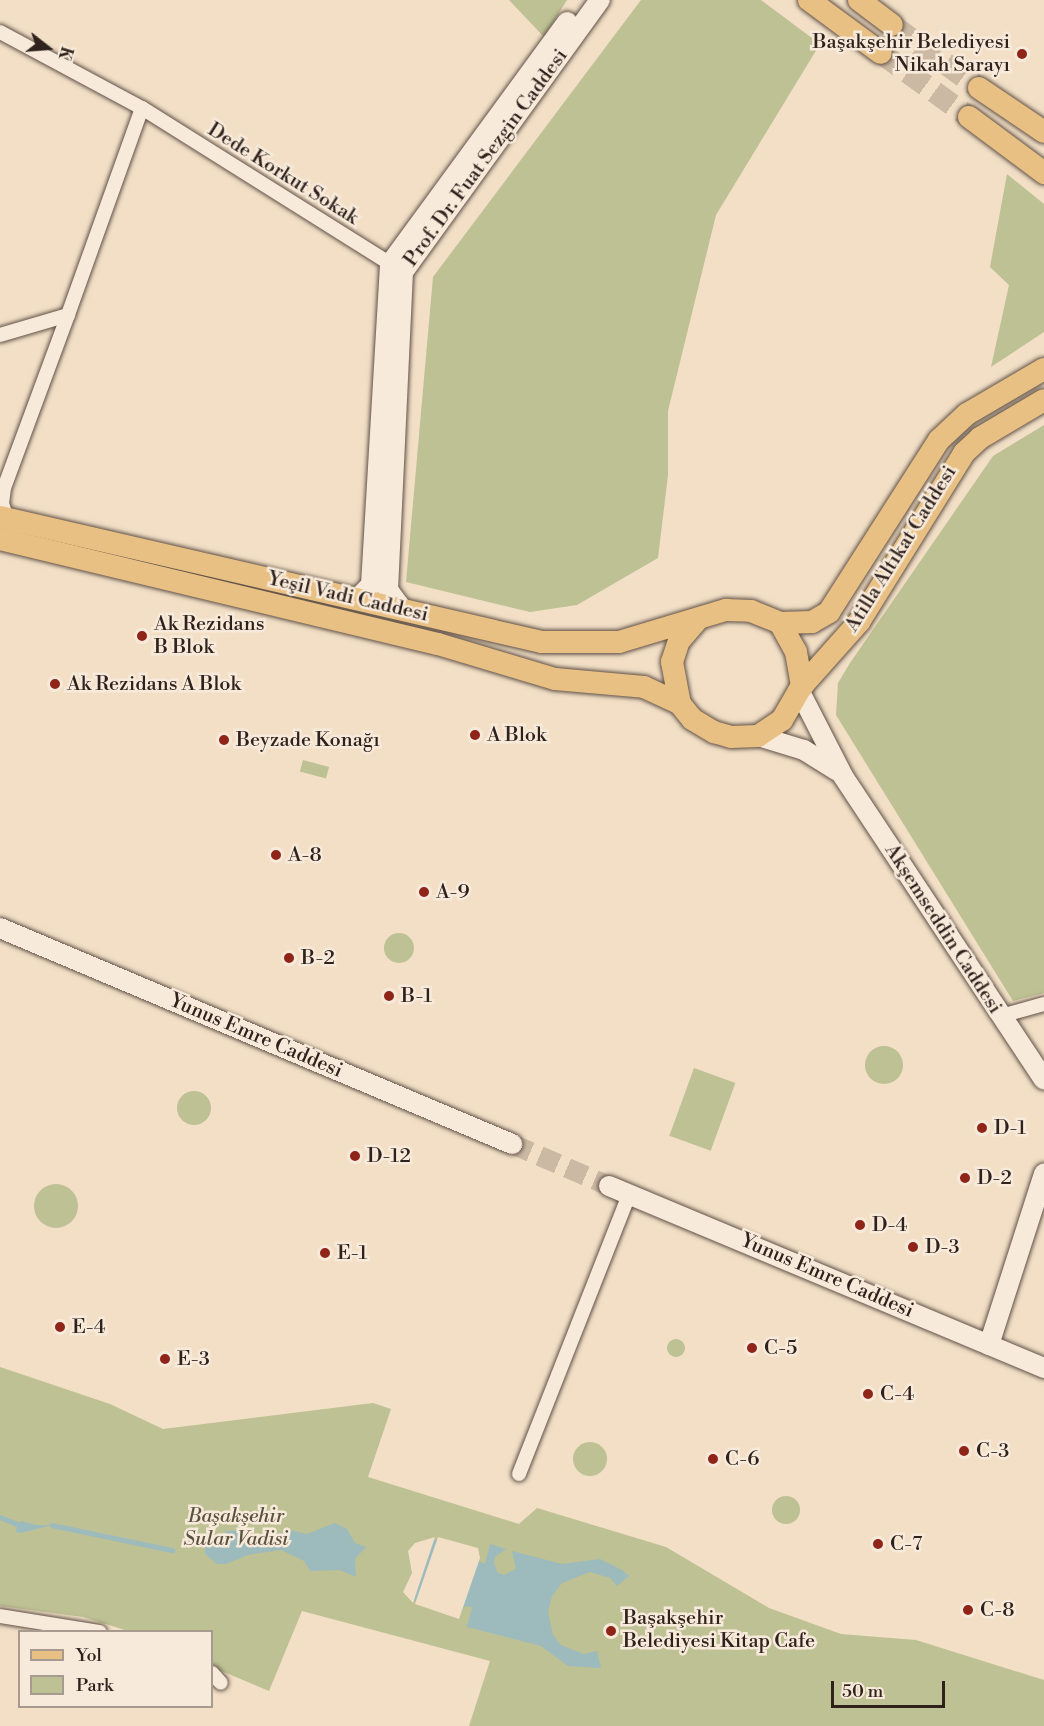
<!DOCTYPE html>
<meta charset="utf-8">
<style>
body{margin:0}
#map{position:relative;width:1044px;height:1726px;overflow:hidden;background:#f2dfc6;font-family:"Libre Bodoni",serif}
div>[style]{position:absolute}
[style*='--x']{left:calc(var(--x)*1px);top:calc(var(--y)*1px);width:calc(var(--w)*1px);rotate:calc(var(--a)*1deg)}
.green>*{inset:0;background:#bdc193;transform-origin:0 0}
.round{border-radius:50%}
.water>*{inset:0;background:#9dbbbd}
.pier>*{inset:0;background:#f2dfc6}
.stream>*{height:4.5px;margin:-2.25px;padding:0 2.25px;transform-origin:2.25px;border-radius:2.25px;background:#9dbbbd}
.secondary-tunnel>*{height:20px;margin-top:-10px;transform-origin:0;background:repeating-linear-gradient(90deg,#cbb9a4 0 20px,transparent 0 30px)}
.primary-tunnel>*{height:22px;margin-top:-11px;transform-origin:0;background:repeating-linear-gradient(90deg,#cbb9a4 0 22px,transparent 0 33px)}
.roads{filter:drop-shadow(0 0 2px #605147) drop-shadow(0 0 2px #605147)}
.street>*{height:14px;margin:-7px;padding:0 7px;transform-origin:7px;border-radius:7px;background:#f7eada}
.secondary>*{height:20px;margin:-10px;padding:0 10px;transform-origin:10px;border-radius:10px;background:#f7eada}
.primary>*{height:22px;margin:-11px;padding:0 11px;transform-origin:11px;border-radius:11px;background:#e9c083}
.dots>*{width:16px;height:16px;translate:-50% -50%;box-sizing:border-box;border:3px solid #f7eada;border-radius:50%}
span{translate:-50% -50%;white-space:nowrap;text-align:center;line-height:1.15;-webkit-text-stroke:5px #f7eada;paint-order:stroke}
.poi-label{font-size:20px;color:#2f221d}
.right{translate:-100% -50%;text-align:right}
.left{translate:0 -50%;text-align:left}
.street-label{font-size:20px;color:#2f221d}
.park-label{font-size:20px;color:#5a5240;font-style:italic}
.legend{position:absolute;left:18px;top:1630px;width:195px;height:78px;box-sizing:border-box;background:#f7eada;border:2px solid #a79a8e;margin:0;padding:8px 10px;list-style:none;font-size:18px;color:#2f221d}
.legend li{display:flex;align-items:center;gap:12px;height:30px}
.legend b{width:30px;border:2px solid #a79a8e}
.north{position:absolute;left:18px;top:18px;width:60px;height:60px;-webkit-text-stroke:4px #f7eada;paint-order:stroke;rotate:107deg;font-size:16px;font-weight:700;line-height:24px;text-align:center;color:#2f221d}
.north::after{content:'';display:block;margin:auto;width:21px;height:27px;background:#2f221d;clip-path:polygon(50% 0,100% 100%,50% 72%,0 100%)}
.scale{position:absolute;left:831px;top:1681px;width:114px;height:27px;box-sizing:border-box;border:3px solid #2f221d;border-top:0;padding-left:8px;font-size:18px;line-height:21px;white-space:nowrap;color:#2f221d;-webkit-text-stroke:4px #f7eada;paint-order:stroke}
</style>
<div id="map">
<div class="green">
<i style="clip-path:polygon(509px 0,567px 0,544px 37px)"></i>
<i style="clip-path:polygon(641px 0,761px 0,820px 44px,716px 215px,668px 411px,668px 475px,658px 558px,577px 605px,530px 612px,406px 582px,433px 277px)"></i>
<i style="clip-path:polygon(1007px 174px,1044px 204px,1044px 332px,991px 367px,1009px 285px,990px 267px)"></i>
<i style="clip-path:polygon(1044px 425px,1044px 993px,1013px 1001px,836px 715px,838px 683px,850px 663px,993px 456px)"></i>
<i style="left:303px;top:760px;width:27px;height:12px;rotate:15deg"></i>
<i class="round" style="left:384px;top:933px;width:30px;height:30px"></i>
<i class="round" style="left:865px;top:1046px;width:38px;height:38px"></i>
<i style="left:694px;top:1068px;width:44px;height:72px;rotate:20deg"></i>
<i class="round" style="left:177px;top:1091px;width:34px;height:34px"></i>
<i class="round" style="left:34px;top:1184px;width:44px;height:44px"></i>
<i class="round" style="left:667px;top:1339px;width:18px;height:18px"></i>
<i style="clip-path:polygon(0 1367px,110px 1404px,163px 1429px,373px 1403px,391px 1409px,368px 1477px,519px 1524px,537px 1508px,666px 1547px,769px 1608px,841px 1634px,916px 1640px,1044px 1680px,1044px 1726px,469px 1726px,490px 1661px,302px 1611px,269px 1691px,212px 1667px,212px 1632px,128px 1631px,83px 1617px,0 1606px)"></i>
<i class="round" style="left:573px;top:1442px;width:34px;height:34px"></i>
<i class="round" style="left:772px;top:1496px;width:28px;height:28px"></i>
</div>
<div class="water">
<i style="clip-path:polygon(22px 1521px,36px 1525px,52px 1525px,21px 1533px,16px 1532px,17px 1524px)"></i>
<i style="clip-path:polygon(335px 1523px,347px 1529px,355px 1543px,366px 1547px,355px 1559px,356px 1577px,340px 1570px,310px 1571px,304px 1561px,281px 1550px,248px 1555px,226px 1564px,217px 1564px,205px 1554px,205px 1547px,212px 1539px,228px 1531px,239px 1530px,265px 1538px,290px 1530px,307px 1534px)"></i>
<i style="clip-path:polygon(432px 1540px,441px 1540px,485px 1564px,490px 1544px,506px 1549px,495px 1557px,494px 1563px,498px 1573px,504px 1575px,516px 1569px,512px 1551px,562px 1564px,600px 1559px,622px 1570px,629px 1576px,617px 1586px,610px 1578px,590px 1572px,562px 1583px,552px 1596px,548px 1612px,553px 1635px,561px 1645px,583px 1654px,597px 1651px,601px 1668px,568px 1666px,541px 1646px,467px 1627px,472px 1607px,465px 1606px,459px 1616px,415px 1601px,406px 1592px)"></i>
</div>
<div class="pier">
<i style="clip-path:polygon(435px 1537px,413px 1603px,403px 1592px,412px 1573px,408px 1551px,415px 1543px)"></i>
<i style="clip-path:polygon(438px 1537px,478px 1548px,480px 1558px,459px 1619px,415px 1604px)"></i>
</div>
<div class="stream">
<i style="--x:0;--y:1517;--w:18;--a:22"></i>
<i style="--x:52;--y:1525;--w:123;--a:11.8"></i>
</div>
<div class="secondary-tunnel">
<i style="--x:512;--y:1144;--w:106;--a:23.4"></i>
</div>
<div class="primary-tunnel">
<i style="--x:892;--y:25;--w:107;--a:35.9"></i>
<i style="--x:881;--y:53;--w:109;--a:36"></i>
</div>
<div class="roads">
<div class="street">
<i style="--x:0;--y:32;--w:161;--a:28.2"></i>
<i style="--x:142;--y:108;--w:220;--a:109.7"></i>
<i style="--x:68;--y:315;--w:71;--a:163.6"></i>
<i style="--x:142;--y:108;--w:301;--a:32.1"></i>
<i style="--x:7;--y:519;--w:16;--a:-108"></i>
<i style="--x:2;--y:504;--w:16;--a:-83"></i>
<i style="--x:4;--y:488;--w:184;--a:-69.7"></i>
<i style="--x:1001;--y:1016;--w:45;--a:-15.6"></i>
<i style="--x:519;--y:1474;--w:300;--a:-68.5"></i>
<i style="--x:0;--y:1616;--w:101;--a:9.1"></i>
<i style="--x:212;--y:1673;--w:13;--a:48"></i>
</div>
<div class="secondary">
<i style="--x:357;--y:599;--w:20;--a:-45"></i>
<i style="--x:371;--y:585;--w:322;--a:-86.6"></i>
<i style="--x:390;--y:264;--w:300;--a:-53.8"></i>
<i style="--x:402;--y:609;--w:24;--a:-126"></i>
<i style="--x:388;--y:590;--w:318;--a:-87.3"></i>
<i style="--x:403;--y:272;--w:336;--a:-54.1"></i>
<i style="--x:800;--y:692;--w:94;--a:62.9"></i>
<i style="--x:843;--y:776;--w:364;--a:56.5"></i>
<i style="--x:758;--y:736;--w:48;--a:16.9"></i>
<i style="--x:804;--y:750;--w:39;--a:32"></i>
<i style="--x:0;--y:928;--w:556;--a:22.87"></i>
<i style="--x:609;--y:1186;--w:472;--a:22.7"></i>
<i style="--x:989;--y:1345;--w:180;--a:-72.2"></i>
</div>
<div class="primary">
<i style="--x:809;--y:0;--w:89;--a:36.4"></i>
<i style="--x:859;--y:0;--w:41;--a:37.1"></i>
<i style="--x:979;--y:88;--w:78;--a:34.1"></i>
<i style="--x:969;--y:117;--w:94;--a:36.7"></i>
<i style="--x:0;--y:517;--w:556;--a:12.99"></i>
<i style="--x:542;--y:642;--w:77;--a:0"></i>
<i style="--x:619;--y:642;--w:112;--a:-16.7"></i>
<i style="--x:726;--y:610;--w:25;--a:2"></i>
<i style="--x:751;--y:611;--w:31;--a:22"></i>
<i style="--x:780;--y:623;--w:33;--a:61"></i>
<i style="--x:796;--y:652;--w:35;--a:80"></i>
<i style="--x:0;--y:539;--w:450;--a:13.5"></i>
<i style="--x:438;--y:644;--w:122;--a:16.7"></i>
<i style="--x:555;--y:679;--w:89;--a:5.1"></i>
<i style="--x:644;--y:687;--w:40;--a:25"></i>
<i style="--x:680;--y:704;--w:19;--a:51"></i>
<i style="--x:692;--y:719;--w:26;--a:31"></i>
<i style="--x:714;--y:732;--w:18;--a:16"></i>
<i style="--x:731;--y:737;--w:27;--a:-2"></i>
<i style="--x:758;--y:736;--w:29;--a:-34"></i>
<i style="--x:782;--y:720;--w:39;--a:-60"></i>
<i style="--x:802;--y:686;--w:86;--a:-48.3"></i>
<i style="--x:859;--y:622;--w:199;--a:-58.1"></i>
<i style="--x:964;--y:453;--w:22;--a:-43"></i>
<i style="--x:980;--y:438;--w:74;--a:-30.7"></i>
<i style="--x:780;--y:623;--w:32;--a:-2"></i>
<i style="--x:812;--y:622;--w:20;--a:-30"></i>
<i style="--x:829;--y:612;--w:204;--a:-57.4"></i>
<i style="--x:939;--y:440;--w:38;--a:-43"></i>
<i style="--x:967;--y:414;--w:89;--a:-30.3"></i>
<i style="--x:680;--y:704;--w:43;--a:-100.8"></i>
<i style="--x:672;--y:662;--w:22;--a:-72"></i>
<i style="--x:679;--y:641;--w:28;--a:-49"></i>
</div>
</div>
<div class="dots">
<i style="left:1022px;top:54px;background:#8f2418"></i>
<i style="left:142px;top:636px;background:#8f2418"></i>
<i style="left:55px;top:684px;background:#8f2418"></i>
<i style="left:475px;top:735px;background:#8f2418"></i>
<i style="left:224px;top:740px;background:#8f2418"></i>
<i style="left:276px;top:855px;background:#8f2418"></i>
<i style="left:424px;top:892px;background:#8f2418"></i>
<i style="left:289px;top:958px;background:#8f2418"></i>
<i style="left:389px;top:996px;background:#8f2418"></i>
<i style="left:982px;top:1128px;background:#8f2418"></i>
<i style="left:355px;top:1156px;background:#8f2418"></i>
<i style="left:965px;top:1178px;background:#8f2418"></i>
<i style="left:860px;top:1225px;background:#8f2418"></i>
<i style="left:913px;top:1247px;background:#8f2418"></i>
<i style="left:325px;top:1253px;background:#8f2418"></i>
<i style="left:60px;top:1327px;background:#8f2418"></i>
<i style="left:752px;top:1348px;background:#8f2418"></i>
<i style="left:165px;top:1359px;background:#8f2418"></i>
<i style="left:868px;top:1394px;background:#8f2418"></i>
<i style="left:964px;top:1451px;background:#8f2418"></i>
<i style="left:713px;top:1459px;background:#8f2418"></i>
<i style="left:878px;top:1544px;background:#8f2418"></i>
<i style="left:968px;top:1610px;background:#8f2418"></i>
<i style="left:611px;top:1631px;background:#8f2418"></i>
</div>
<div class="poi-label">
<span class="right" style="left:1010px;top:54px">Başakşehir Belediyesi<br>Nikah Sarayı</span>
<span class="left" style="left:154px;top:636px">Ak Rezidans<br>B Blok</span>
<span class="left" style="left:67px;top:684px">Ak Rezidans A Blok</span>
<span class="left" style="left:487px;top:735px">A Blok</span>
<span class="left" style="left:236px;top:740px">Beyzade Konağı</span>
<span class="left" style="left:288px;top:855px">A-8</span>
<span class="left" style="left:436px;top:892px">A-9</span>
<span class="left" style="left:301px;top:958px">B-2</span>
<span class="left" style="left:401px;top:996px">B-1</span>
<span class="left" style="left:994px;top:1128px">D-1</span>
<span class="left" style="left:367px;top:1156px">D-12</span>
<span class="left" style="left:977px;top:1178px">D-2</span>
<span class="left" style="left:872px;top:1225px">D-4</span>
<span class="left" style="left:925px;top:1247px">D-3</span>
<span class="left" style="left:337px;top:1253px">E-1</span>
<span class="left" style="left:72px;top:1327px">E-4</span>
<span class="left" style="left:764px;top:1348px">C-5</span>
<span class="left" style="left:177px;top:1359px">E-3</span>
<span class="left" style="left:880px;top:1394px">C-4</span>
<span class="left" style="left:976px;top:1451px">C-3</span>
<span class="left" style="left:725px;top:1459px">C-6</span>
<span class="left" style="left:890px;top:1544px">C-7</span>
<span class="left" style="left:980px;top:1610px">C-8</span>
<span class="left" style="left:623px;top:1630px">Başakşehir<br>Belediyesi Kitap Cafe</span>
</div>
<div class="street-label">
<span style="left:486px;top:158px;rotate:-54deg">Prof. Dr. Fuat Sezgin Caddesi</span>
<span style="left:283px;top:174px;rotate:32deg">Dede Korkut Sokak</span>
<span style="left:901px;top:549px;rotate:-58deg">Atilla Altıkat Caddesi</span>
<span style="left:348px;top:597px;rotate:13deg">Yeşil Vadi Caddesi</span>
<span style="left:943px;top:929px;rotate:57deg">Akşemseddin Caddesi</span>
<span style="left:256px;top:1036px;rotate:23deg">Yunus Emre Caddesi</span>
<span style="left:827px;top:1276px;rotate:23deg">Yunus Emre Caddesi</span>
</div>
<div class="park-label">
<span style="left:236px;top:1528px">Başakşehir<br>Sular Vadisi</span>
</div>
<ul class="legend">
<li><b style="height:8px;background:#e9c083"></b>Yol</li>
<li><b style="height:16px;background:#bdc193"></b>Park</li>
</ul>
<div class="north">K</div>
<div class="scale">50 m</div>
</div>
